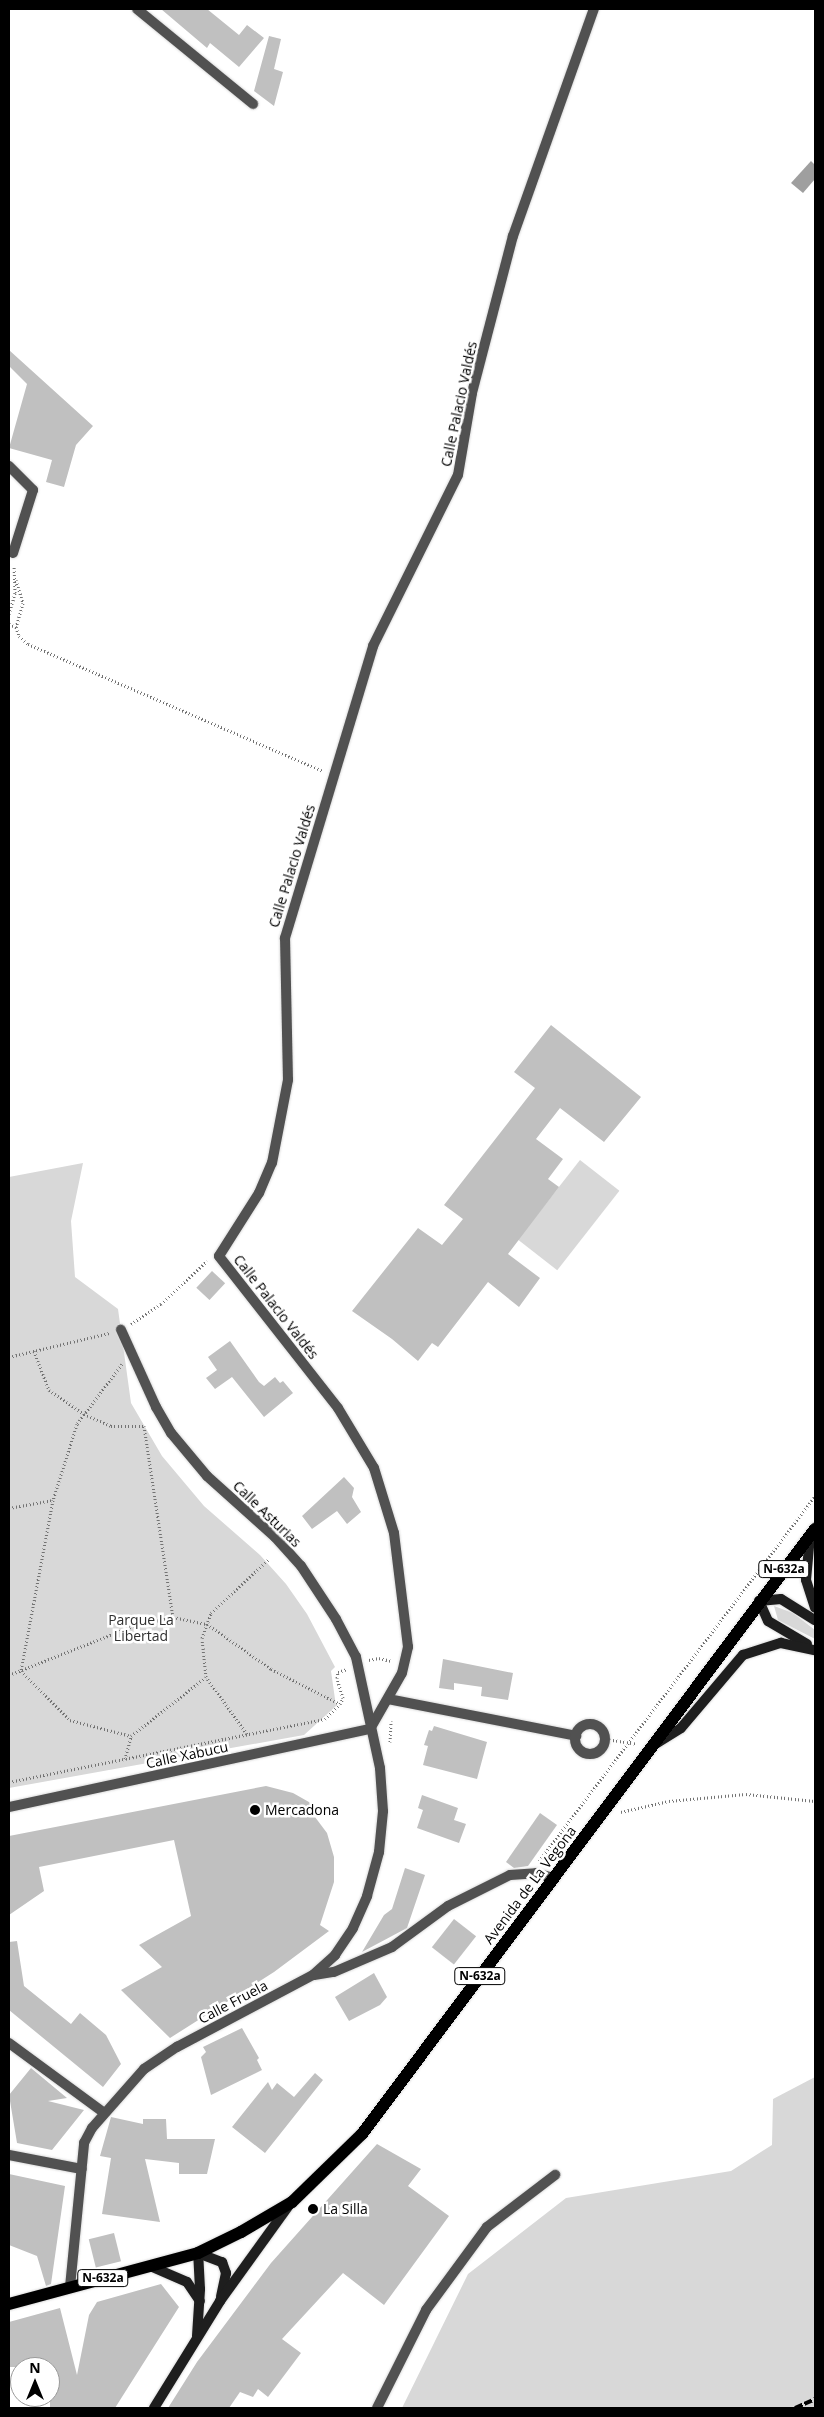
<!DOCTYPE html>
<meta charset="utf-8">
<style>
body{margin:0}
#map{position:relative;width:824px;height:2417px;overflow:hidden;background:#fff;font-family:"Open Sans",sans-serif}
div>[style]{position:absolute}
[style*='--x']{left:calc(var(--x)*1px);top:calc(var(--y)*1px);width:calc(var(--w)*1px);rotate:calc(var(--a)*1deg)}
.green>*{inset:0;background:#d8d8d8;transform-origin:0 0}
.water>*{inset:0;background:#9f9f9f}
.building>*{inset:0;background:#c0c0c0;transform-origin:0 0}
.path>*{height:3px;margin-top:-1.5px;transform-origin:0;background:repeating-linear-gradient(90deg,#737373 0 1px,transparent 0 3.5px)}
.roads{filter:drop-shadow(0 0 1px #dbdbdb) drop-shadow(0 0 1px #dbdbdb)}
.street>*{height:10px;margin:-5px;padding:0 5px;transform-origin:5px;border-radius:5px;background:#515151}
.street>.ring{margin:-5px;padding:0;box-sizing:content-box;background:none;border:10px solid #515151;border-radius:50%}
.secondary>*{height:10px;margin:-5px;padding:0 5px;transform-origin:5px;border-radius:5px;background:#1e1e1e}
.primary>*{height:12px;margin:-6px;padding:0 6px;transform-origin:6px;border-radius:6px;background:#000}
.rail>*{height:4px;margin-top:-2px;transform-origin:0;background:repeating-linear-gradient(90deg,#000 0 8px,transparent 0 10.5px)}
.dots>*{width:14px;height:14px;translate:-50% -50%;box-sizing:border-box;border:2px solid #fff;border-radius:50%}
span{translate:-50% -50%;white-space:nowrap;text-align:center;line-height:1.15;-webkit-text-stroke:5px #fff;paint-order:stroke}
.shield-label span{padding:1px 4px;background:#fff;border:1px solid;border-radius:4px;-webkit-text-stroke-width:0}
.shield-label{font-size:12px;color:#000;font-weight:700}
.street-label{font-size:14px;color:#000}
.park-label{font-size:14px;color:#2f2f2f}
.poi-label{font-size:14px;color:#000}
.left{translate:0 -50%;text-align:left}
.frame{position:absolute;inset:0;border:10px solid #000;pointer-events:none}
.north{position:absolute;left:10px;top:2357px;width:50px;height:50px;box-sizing:border-box;background:#fff;border:1px solid #999;border-radius:50%;rotate:0deg;font-size:14px;font-weight:700;line-height:20px;text-align:center;color:#000}
.north::after{content:'';display:block;margin:auto;width:18px;height:22px;background:#000;clip-path:polygon(50% 0,100% 100%,50% 72%,0 100%)}
</style>
<div id="map">
<div class="green">
<i style="left:580px;top:1160px;width:50px;height:101px;rotate:38deg"></i>
<i style="clip-path:polygon(83px 1163px,71px 1221px,75px 1277px,118px 1309px,131px 1403px,162px 1456px,204px 1506px,260px 1555px,286px 1584px,307px 1614px,335px 1667px,331px 1671px,336px 1706px,304px 1735px,9px 1788px,9px 1177px)"></i>
<i style="clip-path:polygon(774px 1606px,793px 1613px,815px 1630px,815px 1639px,778px 1620px)"></i>
<i style="clip-path:polygon(815px 2077px,815px 2408px,402px 2408px,468px 2274px,566px 2198px,731px 2171px,772px 2145px,773px 2099px)"></i>
</div>
<div class="water">
<i style="clip-path:polygon(811px 161px,815px 165px,815px 179px,803px 193px,791px 183px)"></i>
</div>
<div class="building">
<i style="clip-path:polygon(161px 9px,207px 9px,239px 35px,247px 25px,264px 38px,239px 67px,210px 43px,207px 48px)"></i>
<i style="clip-path:polygon(269px 36px,281px 39px,274px 69px,283px 72px,274px 106px,254px 91px)"></i>
<i style="clip-path:polygon(9px 350px,93px 426px,76px 445px,64px 487px,46px 482px,52px 460px,9px 448px,27px 384px,9px 366px)"></i>
<i style="clip-path:polygon(551px 1025px,641px 1097px,604px 1142px,560px 1108px,536px 1139px,563px 1159px,548px 1179px,559px 1187px,508px 1254px,540px 1278px,519px 1307px,488px 1282px,438px 1347px,432px 1343px,418px 1361px,392px 1339px,352px 1311px,418px 1228px,442px 1245px,463px 1219px,444px 1205px,535px 1088px,514px 1072px)"></i>
<i style="left:212px;top:1271px;width:18px;height:23px;rotate:43deg"></i>
<i style="clip-path:polygon(230px 1341px,259px 1382px,264px 1386px,275px 1377px,280px 1383px,283px 1381px,293px 1393px,264px 1417px,232px 1377px,215px 1389px,206px 1378px,217px 1370px,208px 1357px)"></i>
<i style="clip-path:polygon(344px 1477px,354px 1488px,352px 1497px,361px 1512px,347px 1524px,337px 1511px,312px 1529px,302px 1516px)"></i>
<i style="clip-path:polygon(443px 1659px,513px 1673px,508px 1700px,481px 1696px,482px 1687px,454px 1683px,454px 1690px,439px 1688px)"></i>
<i style="clip-path:polygon(434px 1726px,487px 1742px,477px 1779px,423px 1765px,428px 1746px,424px 1745px,429px 1730px,432px 1731px)"></i>
<i style="clip-path:polygon(266px 1786px,293px 1793px,316px 1806px,312px 1813px,327px 1833px,334px 1857px,334px 1882px,320px 1925px,329px 1931px,274px 1972px,170px 2038px,121px 1990px,162px 1967px,139px 1945px,191px 1916px,174px 1840px,39px 1867px,44px 1891px,9px 1915px,9px 1836px)"></i>
<i style="clip-path:polygon(422px 1795px,458px 1808px,454px 1820px,466px 1824px,459px 1843px,417px 1828px,423px 1810px,418px 1808px)"></i>
<i style="clip-path:polygon(540px 1813px,557px 1825px,528px 1866px,514px 1868px,506px 1862px)"></i>
<i style="clip-path:polygon(405px 1868px,425px 1875px,407px 1928px,362px 1952px,384px 1915px,392px 1909px)"></i>
<i style="left:454px;top:1919px;width:28px;height:36px;rotate:38deg"></i>
<i style="clip-path:polygon(17px 1941px,24px 1986px,71px 2024px,80px 2013px,106px 2035px,121px 2064px,103px 2087px,9px 2010px,9px 1942px)"></i>
<i style="clip-path:polygon(374px 1973px,387px 1997px,380px 2005px,349px 2021px,335px 1997px)"></i>
<i style="clip-path:polygon(242px 2028px,259px 2058px,257px 2060px,262px 2070px,211px 2095px,201px 2057px,206px 2052px,203px 2047px)"></i>
<i style="clip-path:polygon(31px 2068px,67px 2098px,48px 2101px,84px 2110px,52px 2150px,17px 2143px,9px 2095px)"></i>
<i style="clip-path:polygon(315px 2073px,323px 2080px,265px 2153px,232px 2127px,268px 2082px,272px 2090px,277px 2083px,294px 2097px)"></i>
<i style="clip-path:polygon(111px 2117px,143px 2124px,143px 2119px,166px 2119px,167px 2139px,215px 2139px,207px 2174px,179px 2174px,179px 2163px,145px 2159px,160px 2222px,102px 2214px,111px 2158px,100px 2156px)"></i>
<i style="clip-path:polygon(377px 2144px,421px 2169px,408px 2186px,449px 2216px,384px 2305px,343px 2273px,282px 2339px,301px 2353px,268px 2397px,258px 2389px,253px 2397px,240px 2392px,229px 2408px,168px 2408px,197px 2362px,271px 2263px)"></i>
<i style="clip-path:polygon(9px 2174px,65px 2186px,51px 2284px,46px 2286px,37px 2256px,9px 2245px)"></i>
<i style="left:114px;top:2233px;width:29px;height:26px;rotate:76deg"></i>
<i style="clip-path:polygon(161px 2284px,179px 2307px,115px 2408px,50px 2408px,50px 2367px,9px 2367px,9px 2322px,60px 2308px,77px 2375px,89px 2315px,97px 2302px)"></i>
</div>
<div class="path">
<i style="--x:16;--y:580;--w:24;--a:73"></i>
<i style="--x:23;--y:603;--w:25;--a:106"></i>
<i style="--x:16;--y:627;--w:9;--a:72"></i>
<i style="--x:19;--y:636;--w:12;--a:42"></i>
<i style="--x:28;--y:644;--w:321;--a:23.3"></i>
<i style="--x:9;--y:614;--w:22;--a:-74"></i>
<i style="--x:15;--y:593;--w:27;--a:-92"></i>
<i style="--x:9;--y:624;--w:8;--a:23"></i>
<i style="--x:131;--y:1324;--w:36;--a:-34"></i>
<i style="--x:161;--y:1304;--w:63;--a:-43.1"></i>
<i style="--x:34;--y:1351;--w:42;--a:69"></i>
<i style="--x:49;--y:1390;--w:42;--a:34.4"></i>
<i style="--x:84;--y:1414;--w:30;--a:24"></i>
<i style="--x:111;--y:1426;--w:33;--a:0"></i>
<i style="--x:144;--y:1426;--w:193;--a:81.4"></i>
<i style="--x:9;--y:1357;--w:103;--a:-13.5"></i>
<i style="--x:122;--y:1364;--w:75;--a:126.9"></i>
<i style="--x:77;--y:1424;--w:80;--a:107.5"></i>
<i style="--x:53;--y:1500;--w:174;--a:100.6"></i>
<i style="--x:21;--y:1671;--w:69;--a:45"></i>
<i style="--x:70;--y:1720;--w:63;--a:14.7"></i>
<i style="--x:9;--y:1508;--w:45;--a:-10.3"></i>
<i style="--x:369;--y:1660;--w:10;--a:-11"></i>
<i style="--x:379;--y:1658;--w:13;--a:13"></i>
<i style="--x:9;--y:1675;--w:133;--a:-21.6"></i>
<i style="--x:133;--y:1626;--w:41;--a:-12.7"></i>
<i style="--x:173;--y:1617;--w:35;--a:12"></i>
<i style="--x:207;--y:1624;--w:78;--a:35.1"></i>
<i style="--x:271;--y:1669;--w:77;--a:26.9"></i>
<i style="--x:247;--y:1734;--w:70;--a:-125.7"></i>
<i style="--x:206;--y:1677;--w:39;--a:-96"></i>
<i style="--x:202;--y:1638;--w:27;--a:-70"></i>
<i style="--x:211;--y:1613;--w:79;--a:-43"></i>
<i style="--x:606;--y:1739;--w:31;--a:9"></i>
<i style="--x:390;--y:1742;--w:21;--a:-87"></i>
<i style="--x:125;--y:1759;--w:24;--a:-75"></i>
<i style="--x:131;--y:1736;--w:95;--a:-38.2"></i>
<i style="--x:9;--y:1782;--w:322;--a:-11.3"></i>
<i style="--x:325;--y:1719;--w:21;--a:-45"></i>
<i style="--x:340;--y:1704;--w:7;--a:-63"></i>
<i style="--x:343;--y:1698;--w:21;--a:-107"></i>
<i style="--x:337;--y:1678;--w:6;--a:-81"></i>
<i style="--x:338;--y:1672;--w:9;--a:-18"></i>
<i style="--x:621;--y:1812;--w:49;--a:-12.9"></i>
<i style="--x:669;--y:1801;--w:77;--a:-5.2"></i>
<i style="--x:746;--y:1794;--w:69;--a:5.8"></i>
<i style="--x:539;--y:1861;--w:458;--a:-52.9"></i>
</div>
<div class="roads">
<div class="street">
<i style="--x:137;--y:9;--w:150;--a:39.3"></i>
<i style="--x:9;--y:466;--w:34;--a:45"></i>
<i style="--x:33;--y:490;--w:66;--a:107.6"></i>
<i style="--x:388;--y:1699;--w:192;--a:11.1"></i>
<i class="ring" style="left:575px;top:1724px;width:20px;height:20px"></i>
<i style="--x:370;--y:1729;--w:64;--a:-60.3"></i>
<i style="--x:402;--y:1673;--w:27;--a:-77"></i>
<i style="--x:408;--y:1647;--w:115;--a:-97"></i>
<i style="--x:394;--y:1533;--w:68;--a:-107.1"></i>
<i style="--x:374;--y:1468;--w:70;--a:-121"></i>
<i style="--x:338;--y:1408;--w:193;--a:-128.1"></i>
<i style="--x:219;--y:1256;--w:75;--a:-57.6"></i>
<i style="--x:259;--y:1193;--w:33;--a:-67"></i>
<i style="--x:272;--y:1163;--w:85;--a:-79.1"></i>
<i style="--x:288;--y:1080;--w:142;--a:-91.2"></i>
<i style="--x:285;--y:938;--w:305;--a:-73.2"></i>
<i style="--x:373;--y:646;--w:191;--a:-63.6"></i>
<i style="--x:458;--y:475;--w:83;--a:-80.3"></i>
<i style="--x:472;--y:393;--w:162;--a:-75.4"></i>
<i style="--x:513;--y:236;--w:241;--a:-70.4"></i>
<i style="--x:9;--y:1807;--w:369;--a:-12.2"></i>
<i style="--x:314;--y:1975;--w:20;--a:-9"></i>
<i style="--x:334;--y:1972;--w:63;--a:-23.3"></i>
<i style="--x:392;--y:1947;--w:69;--a:-36.2"></i>
<i style="--x:448;--y:1906;--w:69;--a:-26.6"></i>
<i style="--x:510;--y:1875;--w:26;--a:-4"></i>
<i style="--x:536;--y:1873;--w:18;--a:16"></i>
<i style="--x:9;--y:2043;--w:117;--a:36.3"></i>
<i style="--x:9;--y:2155;--w:74;--a:10.9"></i>
<i style="--x:70;--y:2287;--w:145;--a:-84.4"></i>
<i style="--x:84;--y:2143;--w:17;--a:-62"></i>
<i style="--x:92;--y:2128;--w:79;--a:-48.6"></i>
<i style="--x:144;--y:2069;--w:40;--a:-34"></i>
<i style="--x:177;--y:2047;--w:154;--a:-27.9"></i>
<i style="--x:313;--y:1975;--w:30;--a:-42"></i>
<i style="--x:335;--y:1955;--w:32;--a:-56"></i>
<i style="--x:353;--y:1928;--w:35;--a:-66"></i>
<i style="--x:367;--y:1896;--w:46;--a:-74.7"></i>
<i style="--x:379;--y:1852;--w:41;--a:-84.4"></i>
<i style="--x:383;--y:1811;--w:43;--a:-94"></i>
<i style="--x:380;--y:1768;--w:114;--a:-102.2"></i>
<i style="--x:356;--y:1657;--w:43;--a:-117.8"></i>
<i style="--x:336;--y:1619;--w:64;--a:-123.4"></i>
<i style="--x:301;--y:1566;--w:39;--a:-132"></i>
<i style="--x:275;--y:1537;--w:91;--a:-138.1"></i>
<i style="--x:207;--y:1476;--w:56;--a:-129.9"></i>
<i style="--x:171;--y:1433;--w:30;--a:-120"></i>
<i style="--x:156;--y:1407;--w:85;--a:-114.4"></i>
<i style="--x:377;--y:2408;--w:110;--a:-63.4"></i>
<i style="--x:426;--y:2310;--w:103;--a:-53.7"></i>
<i style="--x:487;--y:2227;--w:86;--a:-37.4"></i>
</div>
<div class="secondary">
<i style="--x:810;--y:1536;--w:44;--a:95.2"></i>
<i style="--x:806;--y:1580;--w:29;--a:72"></i>
<i style="--x:807;--y:1644;--w:45;--a:-149.5"></i>
<i style="--x:768;--y:1621;--w:22;--a:-114"></i>
<i style="--x:759;--y:1601;--w:22;--a:-5"></i>
<i style="--x:781;--y:1599;--w:40;--a:32"></i>
<i style="--x:657;--y:1743;--w:28;--a:-32"></i>
<i style="--x:681;--y:1728;--w:96;--a:-49.7"></i>
<i style="--x:743;--y:1655;--w:40;--a:-18"></i>
<i style="--x:781;--y:1643;--w:35;--a:12"></i>
<i style="--x:150;--y:2266;--w:40;--a:23.4"></i>
<i style="--x:187;--y:2282;--w:23;--a:56"></i>
<i style="--x:197;--y:2336;--w:47;--a:-86.3"></i>
<i style="--x:200;--y:2289;--w:36;--a:-93"></i>
<i style="--x:198;--y:2253;--w:26;--a:21"></i>
<i style="--x:222;--y:2262;--w:12;--a:70"></i>
<i style="--x:226;--y:2273;--w:24;--a:102"></i>
<i style="--x:154;--y:2408;--w:126;--a:-58.3"></i>
<i style="--x:220;--y:2301;--w:120;--a:-54.2"></i>
</div>
<div class="primary">
<i style="--x:9;--y:2304;--w:196;--a:-15.1"></i>
<i style="--x:198;--y:2253;--w:48;--a:-26"></i>
<i style="--x:241;--y:2232;--w:59;--a:-30.5"></i>
<i style="--x:292;--y:2202;--w:98;--a:-44.2"></i>
<i style="--x:362;--y:2134;--w:756;--a:-53.18"></i>
</div>
</div>
<div class="rail">
<i style="--x:795;--y:2408;--w:22;--a:-24"></i>
</div>
<div class="dots">
<i style="left:255px;top:1810px;background:#000"></i>
<i style="left:313px;top:2209px;background:#000"></i>
</div>
<div class="shield-label">
<span style="left:784px;top:1569px">N-632a</span>
<span style="left:480px;top:1976px">N-632a</span>
<span style="left:103px;top:2278px">N-632a</span>
</div>
<div class="street-label">
<span style="left:459px;top:404px;rotate:-78deg">Calle Palacio Valdés</span>
<span style="left:292px;top:866px;rotate:-73deg">Calle Palacio Valdés</span>
<span style="left:276px;top:1307px;rotate:52deg">Calle Palacio Valdés</span>
<span style="left:267px;top:1514px;rotate:44deg">Calle Asturias</span>
<span style="left:187px;top:1755px;rotate:-12deg">Calle Xabucu</span>
<span style="left:530px;top:1885px;rotate:-53deg">Avenida de La Vegona</span>
<span style="left:233px;top:2002px;rotate:-28deg">Calle Fruela</span>
</div>
<div class="park-label">
<span style="left:141px;top:1628px">Parque La<br>Libertad</span>
</div>
<div class="poi-label">
<span class="left" style="left:265px;top:1810px">Mercadona</span>
<span class="left" style="left:323px;top:2209px">La Silla</span>
</div>
<div class="frame"></div>
<div class="north">N</div>
</div>
